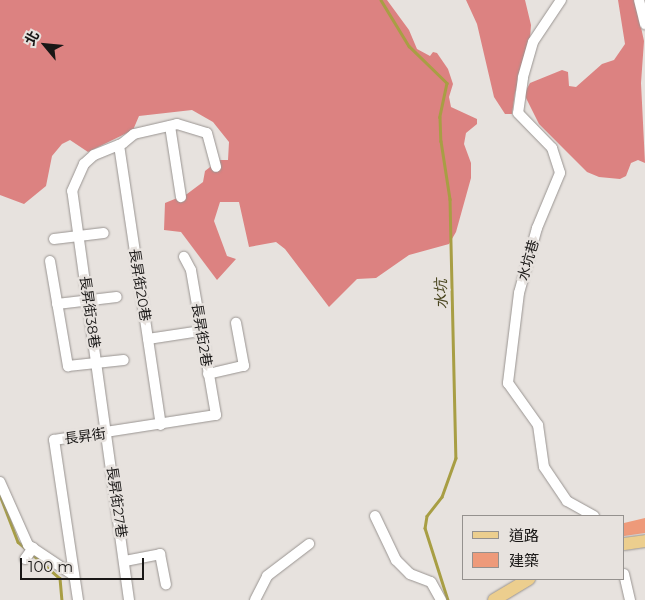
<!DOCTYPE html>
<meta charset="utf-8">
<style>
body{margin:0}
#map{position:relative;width:645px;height:600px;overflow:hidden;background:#e7e2de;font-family:Montserrat,"Noto Sans TC",sans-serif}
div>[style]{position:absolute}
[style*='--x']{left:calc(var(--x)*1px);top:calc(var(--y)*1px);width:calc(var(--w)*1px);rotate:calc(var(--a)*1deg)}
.forest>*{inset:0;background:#dc8281}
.stream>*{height:2.5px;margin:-1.25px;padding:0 1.25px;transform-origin:1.25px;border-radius:1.25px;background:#a89e44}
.building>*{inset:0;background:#ee9a7a}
.roads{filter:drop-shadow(0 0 1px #999491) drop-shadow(0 0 1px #999491)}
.minor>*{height:10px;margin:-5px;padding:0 5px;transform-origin:5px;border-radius:5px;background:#fff}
.major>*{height:12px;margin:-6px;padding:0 6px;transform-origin:6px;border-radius:6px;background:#ecce8e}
span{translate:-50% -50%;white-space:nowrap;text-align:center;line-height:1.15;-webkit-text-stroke:5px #e7e2de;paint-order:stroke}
.street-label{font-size:14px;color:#191716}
.water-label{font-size:15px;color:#48441e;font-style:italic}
.legend{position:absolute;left:462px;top:515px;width:162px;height:65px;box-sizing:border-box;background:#e7e2de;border:1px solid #95918e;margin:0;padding:6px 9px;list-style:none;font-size:15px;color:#191716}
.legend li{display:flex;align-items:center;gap:10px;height:25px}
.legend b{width:25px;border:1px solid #95918e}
.north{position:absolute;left:20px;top:20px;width:50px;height:50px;-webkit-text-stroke:4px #e7e2de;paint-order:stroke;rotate:298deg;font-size:14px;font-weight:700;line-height:20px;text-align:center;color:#191716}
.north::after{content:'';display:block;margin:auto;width:18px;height:22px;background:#191716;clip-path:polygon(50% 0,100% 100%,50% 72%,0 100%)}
.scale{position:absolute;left:20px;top:558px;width:124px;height:22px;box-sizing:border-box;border:2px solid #191716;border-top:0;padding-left:6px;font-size:15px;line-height:18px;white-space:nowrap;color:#191716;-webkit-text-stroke:4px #e7e2de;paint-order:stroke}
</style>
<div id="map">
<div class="forest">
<i style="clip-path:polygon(0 0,387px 0,409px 30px,417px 49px,430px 56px,433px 52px,437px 53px,448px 69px,453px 84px,449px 97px,451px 107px,477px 119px,477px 124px,466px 133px,464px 144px,471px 163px,471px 178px,456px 232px,449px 244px,409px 255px,376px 278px,357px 279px,329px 307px,285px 249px,276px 242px,249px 247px,239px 202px,220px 202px,214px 221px,227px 256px,236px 259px,217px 280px,181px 232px,164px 230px,165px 203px,187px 194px,203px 182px,205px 171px,219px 160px,228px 160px,229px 142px,213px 122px,192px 110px,139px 116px,133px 130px,88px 152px,70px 140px,62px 144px,52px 156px,46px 186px,24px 204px,0 195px)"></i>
<i style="clip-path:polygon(466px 0,525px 0,531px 25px,529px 53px,515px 93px,512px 114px,505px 114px,494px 97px,477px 24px)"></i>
<i style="clip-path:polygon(618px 0,635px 0,644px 41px,641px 83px,645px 163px,638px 160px,631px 163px,626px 176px,620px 179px,599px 177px,587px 172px,539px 124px,524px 94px,530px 83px,562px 70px,568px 72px,569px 86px,576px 87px,602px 64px,614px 60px,625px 44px)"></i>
</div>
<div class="stream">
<i style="--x:381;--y:0;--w:54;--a:58.7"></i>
<i style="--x:409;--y:46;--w:53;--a:44.2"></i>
<i style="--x:447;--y:83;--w:35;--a:102"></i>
<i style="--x:440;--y:117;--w:24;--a:88"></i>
<i style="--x:441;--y:141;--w:59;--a:81.2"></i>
<i style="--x:450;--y:199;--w:259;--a:88.7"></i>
<i style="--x:456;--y:458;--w:41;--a:109.7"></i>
<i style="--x:442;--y:497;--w:24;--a:128"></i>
<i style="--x:427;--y:516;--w:12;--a:99"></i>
<i style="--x:425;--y:528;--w:76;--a:72.3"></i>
<i style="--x:0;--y:495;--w:50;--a:69"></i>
<i style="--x:18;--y:542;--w:8;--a:40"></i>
<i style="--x:32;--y:554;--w:37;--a:41"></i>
<i style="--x:60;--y:578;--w:22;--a:85"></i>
</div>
<div class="building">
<i style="clip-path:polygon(645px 518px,645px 533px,624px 536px,624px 523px)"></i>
</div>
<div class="roads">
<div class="minor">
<i style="--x:561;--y:0;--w:50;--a:123.7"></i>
<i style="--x:533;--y:42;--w:37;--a:106"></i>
<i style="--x:523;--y:78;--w:35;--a:98"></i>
<i style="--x:518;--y:113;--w:49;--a:45.8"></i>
<i style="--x:552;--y:148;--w:26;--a:72"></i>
<i style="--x:560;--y:173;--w:60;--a:112.7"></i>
<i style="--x:537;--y:228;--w:67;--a:105.5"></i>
<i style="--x:519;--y:293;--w:91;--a:97"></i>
<i style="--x:508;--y:383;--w:52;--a:54.5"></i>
<i style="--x:538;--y:425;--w:42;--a:81.9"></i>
<i style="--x:544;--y:467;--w:41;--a:55.9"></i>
<i style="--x:567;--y:501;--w:31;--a:29"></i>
<i style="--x:639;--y:0;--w:25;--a:76"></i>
<i style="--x:170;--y:126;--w:72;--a:81.2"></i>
<i style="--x:119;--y:145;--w:283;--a:81.5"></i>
<i style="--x:54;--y:239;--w:50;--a:-6.8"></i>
<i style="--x:50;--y:261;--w:107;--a:80.3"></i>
<i style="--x:68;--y:366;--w:56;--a:-6.1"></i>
<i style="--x:57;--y:304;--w:60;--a:-6.7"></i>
<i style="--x:148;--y:339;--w:54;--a:-8.6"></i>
<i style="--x:208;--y:374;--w:37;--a:-13"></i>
<i style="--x:244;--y:366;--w:44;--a:-100.5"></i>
<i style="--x:0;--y:482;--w:69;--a:66"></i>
<i style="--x:28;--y:545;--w:54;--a:33.7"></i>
<i style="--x:375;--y:516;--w:49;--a:64.5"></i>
<i style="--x:396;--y:560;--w:20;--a:45"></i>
<i style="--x:410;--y:574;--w:22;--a:21"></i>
<i style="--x:431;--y:582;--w:21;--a:61"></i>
<i style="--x:25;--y:559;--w:14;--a:-54"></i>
<i style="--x:125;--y:561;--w:36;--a:-11"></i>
<i style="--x:160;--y:554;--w:31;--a:79"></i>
<i style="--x:624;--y:574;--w:27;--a:77"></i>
<i style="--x:78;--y:600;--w:162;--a:-98.5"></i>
<i style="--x:54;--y:440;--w:164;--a:-8.8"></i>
<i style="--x:216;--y:415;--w:147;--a:-99.8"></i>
<i style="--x:191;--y:270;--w:15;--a:-118"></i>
<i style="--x:129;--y:600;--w:413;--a:-97.9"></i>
<i style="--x:72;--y:191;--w:30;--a:-66"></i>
<i style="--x:84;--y:164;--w:13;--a:-42"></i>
<i style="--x:94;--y:155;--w:31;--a:-22"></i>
<i style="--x:123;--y:143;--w:14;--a:-39"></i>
<i style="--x:134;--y:134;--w:44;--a:-13.1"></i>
<i style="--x:177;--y:124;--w:31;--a:17"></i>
<i style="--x:207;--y:133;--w:35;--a:75"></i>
<i style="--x:255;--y:600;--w:27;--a:-63"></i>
<i style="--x:267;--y:576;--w:53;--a:-37.3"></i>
</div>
<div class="major">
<i style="--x:624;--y:544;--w:21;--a:-8"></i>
<i style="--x:494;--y:600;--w:41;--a:-31"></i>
</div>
</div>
<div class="street-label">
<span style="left:528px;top:260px;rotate:-74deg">水坑巷</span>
<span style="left:140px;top:285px;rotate:81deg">長昇街20巷</span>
<span style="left:90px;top:312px;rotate:82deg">長昇街38巷</span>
<span style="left:202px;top:335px;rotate:81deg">長昇街2巷</span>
<span style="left:85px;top:436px;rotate:-8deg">長昇街</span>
<span style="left:117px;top:502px;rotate:82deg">長昇街27巷</span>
</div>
<div class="water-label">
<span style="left:441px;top:294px;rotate:-91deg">水坑</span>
</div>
<ul class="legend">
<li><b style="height:6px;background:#ecce8e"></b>道路</li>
<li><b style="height:14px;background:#ee9a7a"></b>建築</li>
</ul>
<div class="north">北</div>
<div class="scale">100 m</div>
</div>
